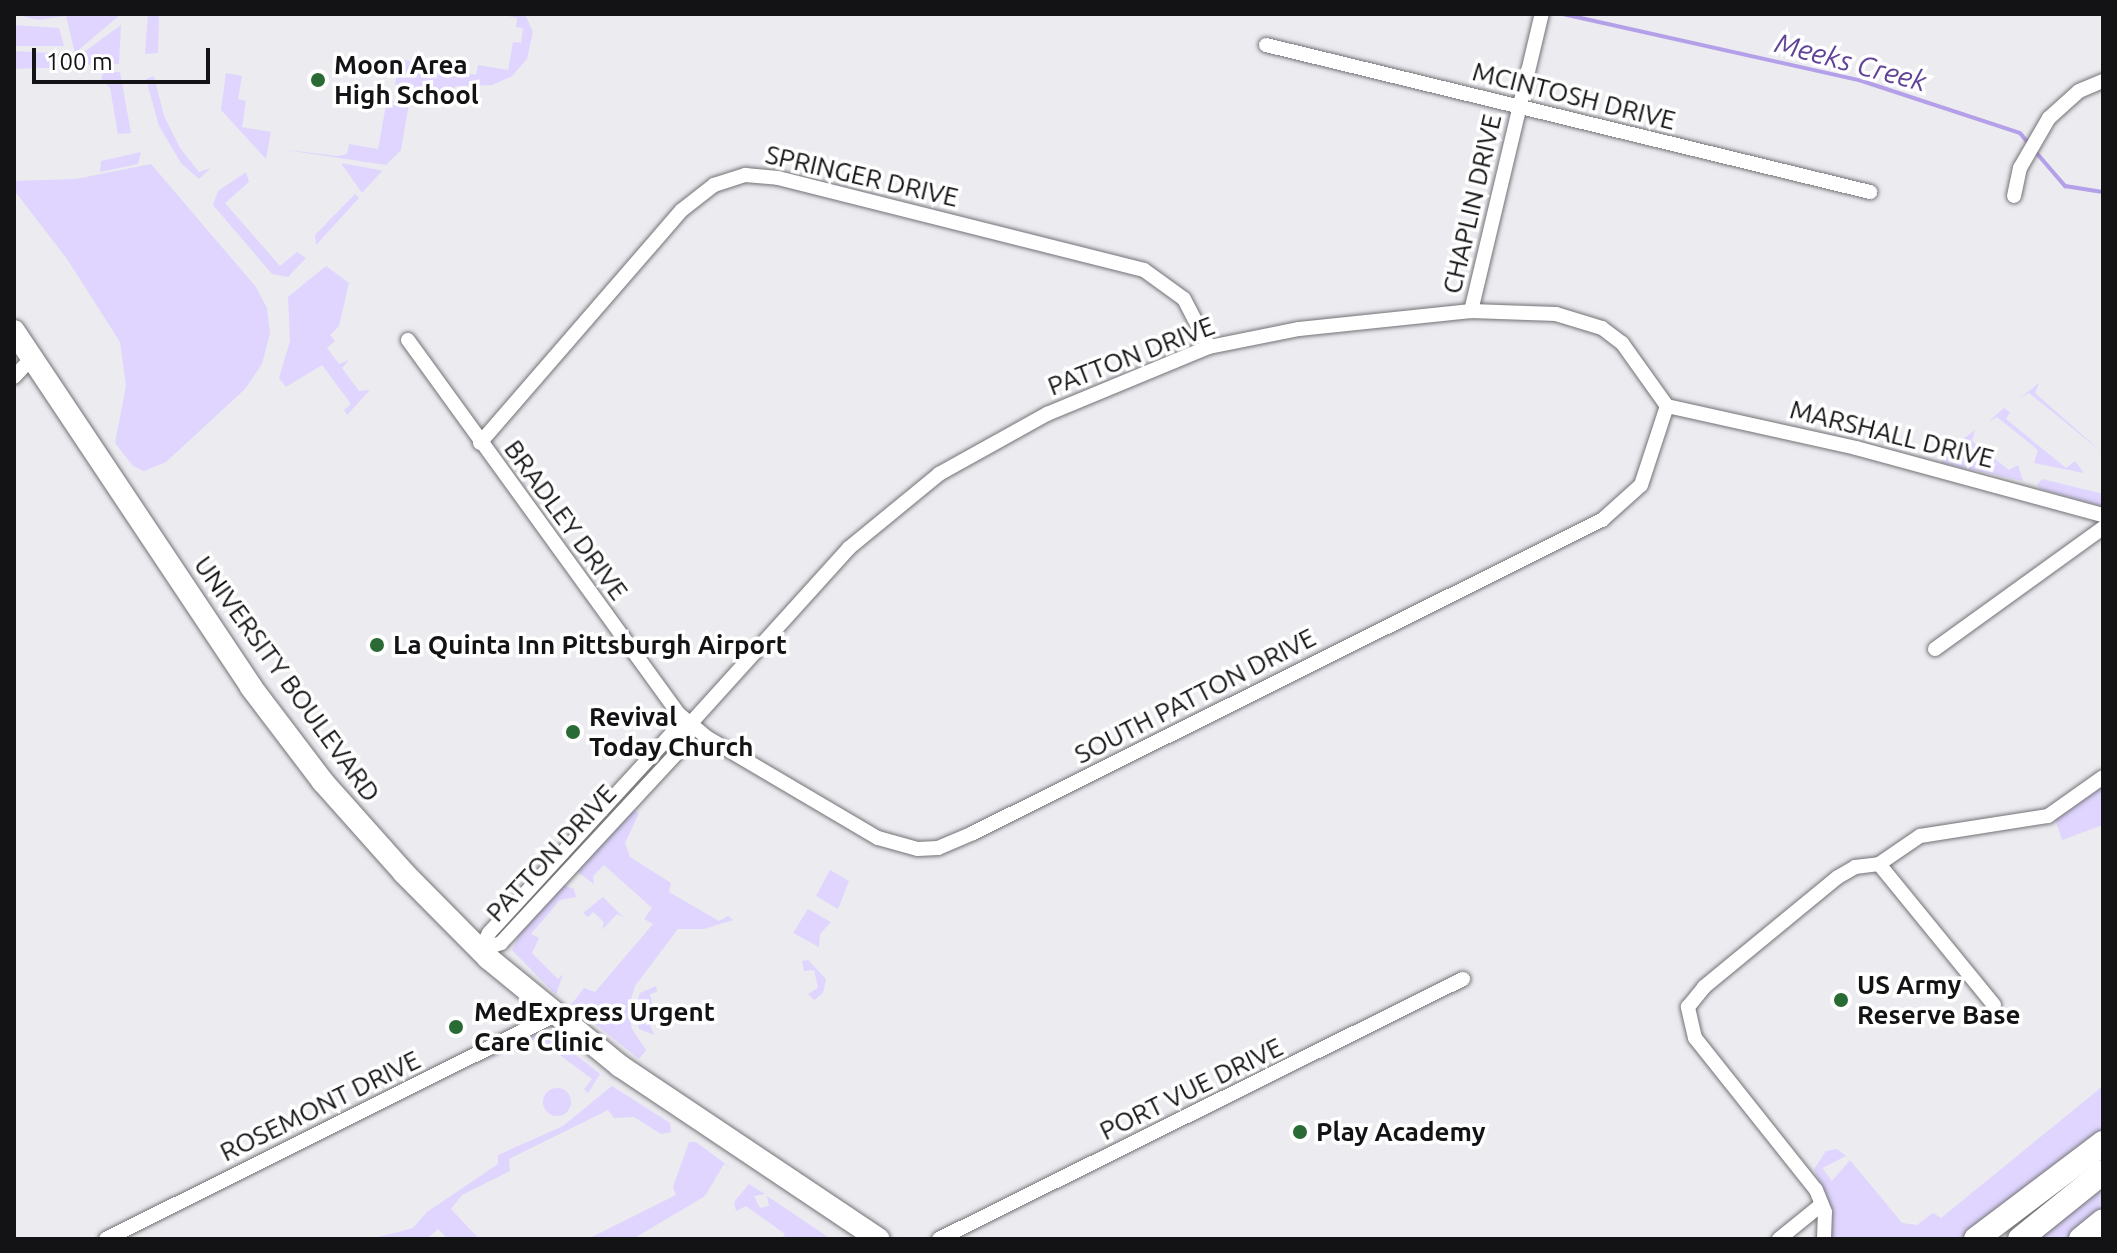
<!DOCTYPE html>
<style>
body{margin:0}
#map{position:relative;width:2117px;height:1253px;overflow:hidden;background:#ecebf0;font-family:Ubuntu,sans-serif}
div>[style]{position:absolute}
[style*='--x']{left:calc(var(--x)*1px);top:calc(var(--y)*1px);width:calc(var(--w)*1px);rotate:calc(var(--a)*1deg)}
.green>*{inset:0;background:#dfd5fe}
.round{border-radius:50%}
.stream>*{height:4px;margin:-2px;padding:0 2px;transform-origin:2px;border-radius:2px;background:#b4a0e8}
.roads{filter:drop-shadow(0 0 2px #737276) drop-shadow(0 0 2px #737276)}
.street>*{height:14px;margin:-7px;padding:0 7px;transform-origin:7px;border-radius:7px;background:#fff}
.primary>*{height:22px;margin:-11px;padding:0 11px;transform-origin:11px;border-radius:11px;background:#fff}
.highway>*{height:24px;margin:-12px;padding:0 12px;transform-origin:12px;border-radius:12px;background:#fff}
.dots>*{width:22px;height:22px;translate:-50% -50%;box-sizing:border-box;border:4px solid #fff;border-radius:50%}
span{translate:-50% -50%;white-space:nowrap;text-align:center;line-height:1.15;-webkit-text-stroke:7px #fff;paint-order:stroke}
.poi-label{font-size:26px;color:#131315;font-weight:700}
.left{translate:0 -50%;text-align:left}
.street-label{font-size:26px;color:#131315}
.water-label{font-size:28px;color:#604397;font-style:italic}
.frame{position:absolute;inset:0;border:16px solid #131315;pointer-events:none}
.scale{position:absolute;left:32px;top:48px;width:178px;height:36px;box-sizing:border-box;border:4px solid #131315;border-top:0;padding-left:10px;font-size:24px;line-height:28px;white-space:nowrap;color:#131315;-webkit-text-stroke:6px #fff;paint-order:stroke}
</style>
<div id="map">
<div class="green">
<i style="clip-path:polygon(14px 14px,121px 14px,75px 53px,66px 16px,38px 20px)"></i>
<i style="clip-path:polygon(148px 14px,159px 14px,158px 53px,145px 54px)"></i>
<i style="clip-path:polygon(501px 14px,525px 14px,533px 32px,527px 59px,512px 76px,492px 85px,456px 86px,449px 94px,395px 85px,399px 59px,476px 75px,478px 65px,508px 70px,513px 42px,521px 43px,523px 28px,516px 27px,517px 18px)"></i>
<i style="clip-path:polygon(14px 25px,59px 28px,64px 46px,14px 46px)"></i>
<i style="clip-path:polygon(121px 25px,119px 64px,77px 65px,77px 57px)"></i>
<i style="clip-path:polygon(14px 51px,66px 54px,68px 67px,14px 69px)"></i>
<i style="clip-path:polygon(104px 72px,120px 72px,131px 133px,118px 134px,110px 88px,101px 78px)"></i>
<i style="clip-path:polygon(226px 73px,242px 76px,238px 99px,246px 101px,242px 127px,271px 132px,266px 159px,221px 110px)"></i>
<i style="clip-path:polygon(154px 76px,164px 116px,180px 148px,199px 172px,211px 168px,199px 179px,181px 163px,159px 126px,146px 79px)"></i>
<i style="clip-path:polygon(387px 100px,409px 103px,401px 150px,386px 165px,279px 149px,338px 156px,347px 154px,349px 144px,378px 149px)"></i>
<i style="clip-path:polygon(141px 152px,138px 164px,100px 172px,101px 161px)"></i>
<i style="clip-path:polygon(341px 163px,379px 170px,382px 171px,362px 193px)"></i>
<i style="clip-path:polygon(151px 164px,256px 287px,267px 308px,270px 333px,262px 364px,245px 389px,166px 462px,144px 471px,133px 466px,115px 443px,126px 386px,120px 342px,67px 259px,14px 190px,14px 181px,76px 179px)"></i>
<i style="clip-path:polygon(246px 172px,249px 182px,225px 203px,280px 266px,297px 252px,306px 258px,288px 277px,272px 274px,213px 205px,218px 191px)"></i>
<i style="clip-path:polygon(355px 194px,359px 198px,316px 245px,315px 235px)"></i>
<i style="clip-path:polygon(326px 266px,349px 283px,339px 326px,330px 335px,335px 341px,327px 348px,339px 364px,349px 360px,342px 368px,359px 391px,370px 390px,347px 415px,344px 410px,351px 404px,322px 365px,286px 387px,279px 378px,290px 341px,288px 297px)"></i>
<i style="clip-path:polygon(2039px 383px,2035px 393px,2103px 453px,2029px 393px,2019px 399px)"></i>
<i style="clip-path:polygon(2004px 408px,2010px 412px,2006px 419px,2066px 468px,2075px 461px,2084px 473px,2034px 463px,2038px 450px,1997px 417px,1988px 422px)"></i>
<i style="clip-path:polygon(1975px 430px,1972px 441px,2009px 470px,2018px 465px,2023px 481px,1941px 463px,1944px 453px)"></i>
<i style="clip-path:polygon(2042px 479px,2103px 494px,2103px 507px,2041px 489px,2037px 485px)"></i>
<i style="clip-path:polygon(2103px 785px,2103px 825px,2062px 840px,2055px 819px)"></i>
<i style="clip-path:polygon(631px 809px,639px 813px,625px 843px,630px 857px,671px 883px,669px 892px,719px 921px,728px 916px,733px 920px,704px 929px,678px 929px,635px 986px,628px 1009px,632px 1029px,646px 1050px,639px 1059px,571px 1005px,584px 988px,595px 992px,653px 924px,644px 919px,652px 908px,604px 865px,593px 876px,594px 884px,576px 871px)"></i>
<i style="clip-path:polygon(830px 870px,849px 881px,838px 909px,816px 896px)"></i>
<i style="clip-path:polygon(564px 885px,574px 889px,576px 897px,560px 900px,531px 934px,539px 938px,532px 953px,558px 979px,563px 974px,556px 995px,512px 950px,521px 931px)"></i>
<i style="clip-path:polygon(603px 897px,624px 918px,617px 914px,602px 930px,604px 922px,593px 912px,588px 917px,583px 913px)"></i>
<i style="clip-path:polygon(808px 909px,831px 922px,820px 934px,819px 947px,793px 933px)"></i>
<i style="clip-path:polygon(808px 960px,826px 979px,823px 993px,814px 1000px,808px 994px,818px 988px,814px 970px,804px 971px,802px 961px)"></i>
<i style="clip-path:polygon(656px 986px,657px 992px,650px 994px,655px 1015px,649px 1022px,654px 1035px,639px 1029px,634px 1009px,640px 993px)"></i>
<i style="clip-path:polygon(544px 1030px,600px 1074px,588px 1093px,584px 1089px,592px 1079px,537px 1038px,484px 1062px)"></i>
<i style="clip-path:polygon(612px 1086px,670px 1123px,671px 1132px,661px 1134px,634px 1117px,614px 1118px,608px 1110px,509px 1159px,510px 1171px,462px 1195px,451px 1209px,479px 1239px,448px 1239px,438px 1229px,427px 1239px,371px 1239px,413px 1228px,427px 1212px,498px 1164px,498px 1155px,563px 1126px)"></i>
<i style="clip-path:polygon(2103px 1086px,2103px 1131px,1959px 1239px,1831px 1239px,1831px 1208px,1814px 1169px,1826px 1151px,1837px 1149px,1846px 1156px,1822px 1168px,1832px 1181px,1850px 1160px,1902px 1223px,1917px 1225px,1933px 1213px,1941px 1218px)"></i>
<i class="round" style="left:543px;top:1088px;width:28px;height:28px"></i>
<i style="clip-path:polygon(689px 1142px,696px 1142px,731px 1168px,724px 1164px,705px 1196px,633px 1239px,588px 1239px,676px 1195px,673px 1187px)"></i>
<i style="clip-path:polygon(2103px 1181px,2103px 1212px,2069px 1239px,2032px 1239px)"></i>
<i style="clip-path:polygon(749px 1184px,765px 1194px,754px 1196px,760px 1208px,769px 1206px,767px 1196px,831px 1239px,782px 1239px,785px 1234px,746px 1206px,736px 1211px,734px 1202px)"></i>
</div>
<div class="stream">
<i style="--x:1563;--y:14;--w:303;--a:12.6"></i>
<i style="--x:1859;--y:80;--w:169;--a:18.2"></i>
<i style="--x:2020;--y:133;--w:13;--a:51"></i>
<i style="--x:2034;--y:150;--w:48;--a:49.3"></i>
<i style="--x:2065;--y:186;--w:38;--a:9"></i>
</div>
<div class="roads">
<div class="street">
<i style="--x:1266;--y:45;--w:622;--a:13.68"></i>
<i style="--x:2014;--y:196;--w:29;--a:-78"></i>
<i style="--x:2020;--y:168;--w:58;--a:-59.9"></i>
<i style="--x:2049;--y:118;--w:40;--a:-42"></i>
<i style="--x:2079;--y:91;--w:26;--a:-23"></i>
<i style="--x:1471;--y:311;--w:305;--a:-76.6"></i>
<i style="--x:408;--y:340;--w:462;--a:54.1"></i>
<i style="--x:679;--y:714;--w:38;--a:40"></i>
<i style="--x:708;--y:738;--w:197;--a:30.5"></i>
<i style="--x:878;--y:838;--w:41;--a:15.4"></i>
<i style="--x:918;--y:849;--w:20;--a:-3"></i>
<i style="--x:938;--y:848;--w:38;--a:-23"></i>
<i style="--x:973;--y:833;--w:703;--a:-26.46"></i>
<i style="--x:1602;--y:520;--w:52;--a:-41.9"></i>
<i style="--x:1641;--y:485;--w:83;--a:-71.8"></i>
<i style="--x:14;--y:377;--w:26;--a:-47"></i>
<i style="--x:1667;--y:406;--w:194;--a:12.5"></i>
<i style="--x:1856;--y:448;--w:256;--a:15.2"></i>
<i style="--x:480;--y:443;--w:308;--a:-49.1"></i>
<i style="--x:682;--y:210;--w:41;--a:-38"></i>
<i style="--x:714;--y:185;--w:33;--a:-18"></i>
<i style="--x:745;--y:175;--w:33;--a:5"></i>
<i style="--x:778;--y:178;--w:377;--a:14.1"></i>
<i style="--x:1144;--y:270;--w:49;--a:35.9"></i>
<i style="--x:1184;--y:299;--w:54;--a:62.5"></i>
<i style="--x:1935;--y:649;--w:207;--a:-35.8"></i>
<i style="--x:480;--y:950;--w:19;--a:-62"></i>
<i style="--x:489;--y:933;--w:271;--a:-47.5"></i>
<i style="--x:672;--y:733;--w:20;--a:-27"></i>
<i style="--x:690;--y:724;--w:237;--a:-47.9"></i>
<i style="--x:849;--y:548;--w:117;--a:-39.4"></i>
<i style="--x:939;--y:474;--w:124;--a:-29.1"></i>
<i style="--x:1047;--y:414;--w:175;--a:-22.5"></i>
<i style="--x:1209;--y:347;--w:92;--a:-11.3"></i>
<i style="--x:1299;--y:329;--w:173;--a:-6"></i>
<i style="--x:1471;--y:311;--w:85;--a:2"></i>
<i style="--x:1556;--y:314;--w:48;--a:16.9"></i>
<i style="--x:1602;--y:328;--w:25;--a:37"></i>
<i style="--x:1622;--y:343;--w:77;--a:54.5"></i>
<i style="--x:480;--y:950;--w:22;--a:-18"></i>
<i style="--x:501;--y:943;--w:274;--a:-47.2"></i>
<i style="--x:687;--y:742;--w:18;--a:-81"></i>
<i style="--x:1994;--y:1005;--w:182;--a:-129.2"></i>
<i style="--x:1879;--y:864;--w:50;--a:-34.3"></i>
<i style="--x:1920;--y:836;--w:130;--a:-8.9"></i>
<i style="--x:2048;--y:816;--w:67;--a:-35.3"></i>
<i style="--x:106;--y:1239;--w:502;--a:-26.51"></i>
<i style="--x:939;--y:1239;--w:585;--a:-26.39"></i>
<i style="--x:1779;--y:1239;--w:55;--a:-39.1"></i>
<i style="--x:1824;--y:1239;--w:27;--a:-88"></i>
<i style="--x:1825;--y:1212;--w:24;--a:-112"></i>
<i style="--x:1816;--y:1190;--w:194;--a:-128.5"></i>
<i style="--x:1695;--y:1038;--w:32;--a:-103"></i>
<i style="--x:1688;--y:1007;--w:26;--a:-51"></i>
<i style="--x:1704;--y:987;--w:173;--a:-39.4"></i>
<i style="--x:1838;--y:877;--w:20;--a:-30"></i>
<i style="--x:1855;--y:867;--w:24;--a:-7"></i>
</div>
<div class="primary">
<i style="--x:14;--y:331;--w:428;--a:56.3"></i>
<i style="--x:251;--y:687;--w:119;--a:52.8"></i>
<i style="--x:323;--y:782;--w:122;--a:48.3"></i>
<i style="--x:404;--y:873;--w:120;--a:45.3"></i>
<i style="--x:488;--y:958;--w:171;--a:39.3"></i>
<i style="--x:620;--y:1066;--w:311;--a:33.8"></i>
</div>
<div class="highway">
<i style="--x:1976;--y:1239;--w:159;--a:-37.1"></i>
<i style="--x:2020;--y:1239;--w:107;--a:-38.9"></i>
<i style="--x:2081;--y:1239;--w:28;--a:-39"></i>
</div>
</div>
<div class="dots">
<i style="left:318px;top:80px;background:#2a6a34"></i>
<i style="left:377px;top:645px;background:#2a6a34"></i>
<i style="left:573px;top:732px;background:#2a6a34"></i>
<i style="left:1841px;top:1000px;background:#2a6a34"></i>
<i style="left:456px;top:1027px;background:#2a6a34"></i>
<i style="left:1300px;top:1132px;background:#2a6a34"></i>
</div>
<div class="poi-label">
<span class="left" style="left:334px;top:80px">Moon Area<br>High School</span>
<span class="left" style="left:393px;top:645px">La Quinta Inn Pittsburgh Airport</span>
<span class="left" style="left:589px;top:732px">Revival<br>Today Church</span>
<span class="left" style="left:1857px;top:1000px">US Army<br>Reserve Base</span>
<span class="left" style="left:474px;top:1027px">MedExpress Urgent<br>Care Clinic</span>
<span class="left" style="left:1316px;top:1132px">Play Academy</span>
</div>
<div class="street-label">
<span style="left:1574px;top:96px;rotate:14deg">MCINTOSH DRIVE</span>
<span style="left:862px;top:176px;rotate:13deg">SPRINGER DRIVE</span>
<span style="left:1472px;top:204px;rotate:-77deg">CHAPLIN DRIVE</span>
<span style="left:1131px;top:356px;rotate:-21deg">PATTON DRIVE</span>
<span style="left:1892px;top:434px;rotate:14deg">MARSHALL DRIVE</span>
<span style="left:566px;top:520px;rotate:54deg">BRADLEY DRIVE</span>
<span style="left:287px;top:679px;rotate:54deg">UNIVERSITY BOULEVARD</span>
<span style="left:1195px;top:696px;rotate:-27deg">SOUTH PATTON DRIVE</span>
<span style="left:551px;top:853px;rotate:-47deg">PATTON DRIVE</span>
<span style="left:1191px;top:1089px;rotate:-26deg">PORT VUE DRIVE</span>
<span style="left:320px;top:1106px;rotate:-26deg">ROSEMONT DRIVE</span>
</div>
<div class="water-label">
<span style="left:1851px;top:62px;rotate:15deg">Meeks Creek</span>
</div>
<div class="frame"></div>
<div class="scale">100 m</div>
</div>
